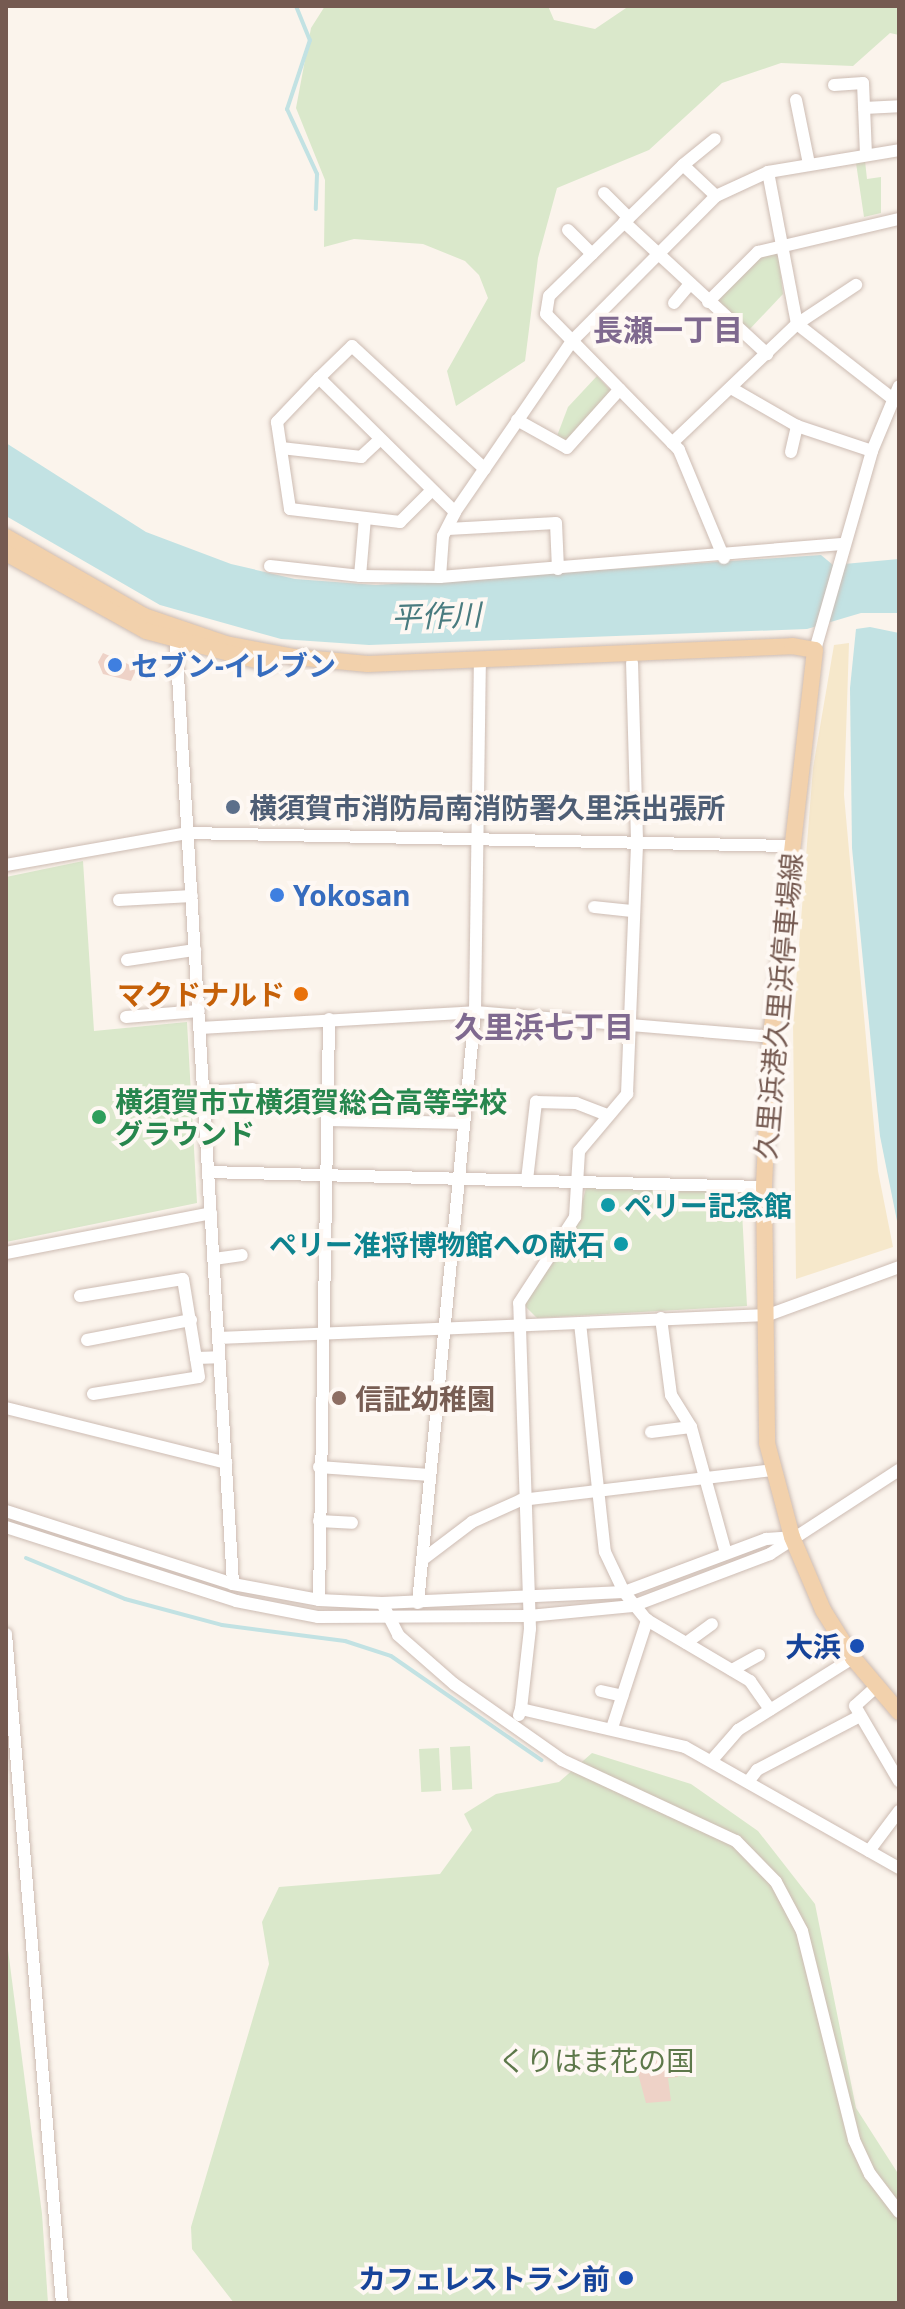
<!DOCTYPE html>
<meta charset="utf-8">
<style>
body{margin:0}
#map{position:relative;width:905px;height:2309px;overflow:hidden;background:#fbf4ec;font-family:"Noto Sans","Noto Sans JP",sans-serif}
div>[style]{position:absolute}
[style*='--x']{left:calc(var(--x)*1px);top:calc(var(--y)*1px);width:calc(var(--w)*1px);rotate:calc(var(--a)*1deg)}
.green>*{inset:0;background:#dae8cb;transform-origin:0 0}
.sand>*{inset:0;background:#f6e8cb}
.water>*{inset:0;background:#c2e2e3}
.stream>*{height:4px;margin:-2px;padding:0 2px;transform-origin:2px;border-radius:2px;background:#c2e2e3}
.building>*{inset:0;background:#eed2c7}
.roads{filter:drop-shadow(0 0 2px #cdbcb3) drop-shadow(0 0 2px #cdbcb3)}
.minor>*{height:12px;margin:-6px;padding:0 6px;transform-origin:6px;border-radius:6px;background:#fff}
.major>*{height:16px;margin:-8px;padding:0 8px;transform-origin:8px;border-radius:8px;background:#f2d1ac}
.dots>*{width:22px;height:22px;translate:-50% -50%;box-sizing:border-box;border:4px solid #fef8f3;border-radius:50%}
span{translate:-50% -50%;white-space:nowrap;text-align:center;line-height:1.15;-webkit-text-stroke:8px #fef8f3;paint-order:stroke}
.shop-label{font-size:28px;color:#366cbe;font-weight:700}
.left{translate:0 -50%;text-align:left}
.service-label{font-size:28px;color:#4e5e75;font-weight:700}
.food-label{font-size:28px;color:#c56008;font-weight:700}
.right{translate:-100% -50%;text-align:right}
.street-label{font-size:28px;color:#755a51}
.leisure-label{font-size:28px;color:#27864d;font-weight:700}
.culture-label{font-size:28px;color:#0d838f;font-weight:700}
.education-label{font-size:28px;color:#785e54;font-weight:700}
.transit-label{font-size:28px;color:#164399;font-weight:700}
.park-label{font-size:28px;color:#5d784a}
.neighbourhood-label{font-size:30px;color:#7f698f;font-weight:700}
.water-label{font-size:30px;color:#497b7f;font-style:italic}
.frame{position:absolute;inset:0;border:8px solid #755a51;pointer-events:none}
</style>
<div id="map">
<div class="green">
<i style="clip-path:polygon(325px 6px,548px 6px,554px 20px,595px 29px,629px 6px,899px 6px,899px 35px,890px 33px,853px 66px,781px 63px,722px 83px,649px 150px,557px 188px,538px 258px,525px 361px,456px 406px,447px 371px,488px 298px,479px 275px,465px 261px,423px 244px,354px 239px,324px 247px,325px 180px,296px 108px,311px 28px)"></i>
<i style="clip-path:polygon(865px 161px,867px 179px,881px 177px,881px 213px,864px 217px,856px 163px)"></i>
<i style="clip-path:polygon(778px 253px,783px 294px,747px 332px,714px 304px,760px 257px)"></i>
<i style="clip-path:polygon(597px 376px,612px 392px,565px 444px,557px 436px,568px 407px)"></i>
<i style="clip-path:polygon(83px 861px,94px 1031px,187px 1022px,197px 1203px,6px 1242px,6px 877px)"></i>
<i style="clip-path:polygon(586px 1188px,741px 1192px,747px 1306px,537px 1318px,523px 1304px,574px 1234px)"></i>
<i style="left:470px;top:1746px;width:43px;height:20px;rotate:87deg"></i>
<i style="left:439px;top:1748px;width:43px;height:20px;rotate:87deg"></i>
<i style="clip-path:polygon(592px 1753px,691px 1784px,758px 1831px,815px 1904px,856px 2108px,899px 2175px,899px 2303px,234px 2303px,192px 2249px,191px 2227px,269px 1964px,262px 1922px,279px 1887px,440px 1874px,472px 1830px,464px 1814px,496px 1794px,559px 1782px)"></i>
<i style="clip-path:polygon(6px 1934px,42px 2214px,48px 2303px,6px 2303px)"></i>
</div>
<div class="sand">
<i style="clip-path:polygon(849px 643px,844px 795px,878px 1171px,893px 1247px,796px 1279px,793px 1021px,813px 768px,834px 645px)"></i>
</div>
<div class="water">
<i style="clip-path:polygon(6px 443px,146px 532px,231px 564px,295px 579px,376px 585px,821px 555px,833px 565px,899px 559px,899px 613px,861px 613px,807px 629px,369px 645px,281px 639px,160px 605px,6px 516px)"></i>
<i style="clip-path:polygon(870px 627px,899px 633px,899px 1231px,880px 1136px,852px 848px,850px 688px,856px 629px)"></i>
</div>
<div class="stream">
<i style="--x:296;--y:6;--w:37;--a:68"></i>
<i style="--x:310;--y:40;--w:73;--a:108.4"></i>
<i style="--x:287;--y:109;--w:72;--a:65.2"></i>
<i style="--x:317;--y:174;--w:35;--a:92"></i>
<i style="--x:26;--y:1558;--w:107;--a:22.5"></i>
<i style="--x:125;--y:1599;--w:100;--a:15"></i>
<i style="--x:222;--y:1625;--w:124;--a:7.4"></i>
<i style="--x:345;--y:1641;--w:48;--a:18.1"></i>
<i style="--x:391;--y:1656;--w:183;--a:34.7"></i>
</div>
<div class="building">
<i style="clip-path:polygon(103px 653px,137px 668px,131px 681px,103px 674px,98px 662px)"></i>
<i style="clip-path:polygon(673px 2052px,678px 2077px,668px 2078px,671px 2101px,646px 2103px,634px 2059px)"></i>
</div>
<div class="roads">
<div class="minor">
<i style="--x:834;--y:85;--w:29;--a:-4"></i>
<i style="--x:863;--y:83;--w:71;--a:87.6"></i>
<i style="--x:796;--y:100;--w:65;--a:78.5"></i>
<i style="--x:864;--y:108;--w:35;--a:-3"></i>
<i style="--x:683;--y:165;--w:41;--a:-39.1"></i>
<i style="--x:768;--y:172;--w:155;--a:79.2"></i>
<i style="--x:797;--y:324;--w:122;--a:38"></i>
<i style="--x:604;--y:193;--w:35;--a:45"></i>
<i style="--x:716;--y:196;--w:45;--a:-136.8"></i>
<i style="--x:683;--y:165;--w:187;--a:135.6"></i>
<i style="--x:549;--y:296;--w:18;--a:99"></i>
<i style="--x:546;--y:314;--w:190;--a:45.6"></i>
<i style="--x:679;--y:450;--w:117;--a:67.4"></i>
<i style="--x:624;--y:222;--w:195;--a:42.7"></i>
<i style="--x:568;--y:230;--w:34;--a:45"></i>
<i style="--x:708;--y:302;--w:71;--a:-45"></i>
<i style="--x:758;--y:252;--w:145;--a:-13.2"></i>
<i style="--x:674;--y:303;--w:23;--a:-50"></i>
<i style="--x:319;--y:378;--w:61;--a:133.7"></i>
<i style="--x:277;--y:422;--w:88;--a:81.5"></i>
<i style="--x:290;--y:509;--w:111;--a:6.7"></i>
<i style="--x:400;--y:522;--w:45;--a:-45"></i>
<i style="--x:731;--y:388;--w:76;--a:29.9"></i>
<i style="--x:797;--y:426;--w:79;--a:18.4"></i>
<i style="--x:517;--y:420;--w:57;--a:29.2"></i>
<i style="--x:567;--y:448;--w:79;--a:-48.1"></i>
<i style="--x:672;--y:443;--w:173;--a:-43.6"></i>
<i style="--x:797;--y:324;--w:71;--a:-33.5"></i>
<i style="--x:281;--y:448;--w:81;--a:6.4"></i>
<i style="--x:361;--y:457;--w:26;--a:-43"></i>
<i style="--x:791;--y:452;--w:27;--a:-77"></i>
<i style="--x:455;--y:512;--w:191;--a:-135.4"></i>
<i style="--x:319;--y:378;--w:46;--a:-44.1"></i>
<i style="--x:352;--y:346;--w:181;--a:42.8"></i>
<i style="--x:448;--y:529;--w:108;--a:-3.2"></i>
<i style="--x:556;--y:523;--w:46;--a:87.5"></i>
<i style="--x:270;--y:566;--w:91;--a:6.3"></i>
<i style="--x:360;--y:576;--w:80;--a:0.7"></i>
<i style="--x:440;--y:577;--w:406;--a:-4.7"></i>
<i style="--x:360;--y:576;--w:58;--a:-85.1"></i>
<i style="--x:440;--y:577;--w:41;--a:-85.8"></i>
<i style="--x:443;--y:536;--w:27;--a:-63"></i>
<i style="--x:455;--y:512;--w:207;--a:-55.6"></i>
<i style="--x:572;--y:341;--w:204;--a:-45.2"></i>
<i style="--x:716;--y:196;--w:57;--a:-24.8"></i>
<i style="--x:768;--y:172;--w:133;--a:-9.5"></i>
<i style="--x:176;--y:643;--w:943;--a:86.53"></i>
<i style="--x:815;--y:650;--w:207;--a:-74"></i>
<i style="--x:872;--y:451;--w:70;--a:-67.4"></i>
<i style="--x:6;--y:865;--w:185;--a:-10"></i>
<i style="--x:188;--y:833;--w:603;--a:1.24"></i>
<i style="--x:119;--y:900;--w:73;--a:-3.1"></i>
<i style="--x:594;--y:907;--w:39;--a:6"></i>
<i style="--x:127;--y:960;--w:69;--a:-8.4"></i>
<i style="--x:126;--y:1017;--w:73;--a:-4.7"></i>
<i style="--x:200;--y:1028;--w:275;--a:-3.3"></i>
<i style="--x:475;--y:1012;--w:297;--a:4.8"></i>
<i style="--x:203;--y:1092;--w:50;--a:-3.4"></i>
<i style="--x:327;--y:1120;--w:137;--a:1.3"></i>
<i style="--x:208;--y:1172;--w:556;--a:1.55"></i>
<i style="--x:527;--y:1180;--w:79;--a:-83.4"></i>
<i style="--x:536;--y:1102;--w:40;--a:1.4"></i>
<i style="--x:576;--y:1103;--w:33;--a:21"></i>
<i style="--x:6;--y:1253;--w:209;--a:-11"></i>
<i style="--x:214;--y:1259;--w:28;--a:-8"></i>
<i style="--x:80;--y:1296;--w:104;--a:-9.4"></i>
<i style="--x:183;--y:1279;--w:80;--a:80.7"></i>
<i style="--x:661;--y:1318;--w:78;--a:82.6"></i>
<i style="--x:671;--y:1395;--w:38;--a:58"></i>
<i style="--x:691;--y:1427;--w:131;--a:74.5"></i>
<i style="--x:580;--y:1323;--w:230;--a:83.8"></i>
<i style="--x:605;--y:1552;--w:44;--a:64.6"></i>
<i style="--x:624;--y:1592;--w:36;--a:51"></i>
<i style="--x:647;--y:1620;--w:120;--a:30.6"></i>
<i style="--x:750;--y:1681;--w:35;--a:55"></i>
<i style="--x:218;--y:1338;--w:550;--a:-2.39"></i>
<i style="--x:768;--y:1315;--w:140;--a:-20.1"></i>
<i style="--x:87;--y:1340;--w:106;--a:-10.9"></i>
<i style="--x:93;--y:1394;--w:107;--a:-9.1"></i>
<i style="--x:199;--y:1377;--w:19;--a:-99"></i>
<i style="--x:196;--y:1358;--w:23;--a:-2"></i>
<i style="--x:6;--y:1408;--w:227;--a:14"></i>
<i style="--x:651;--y:1432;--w:40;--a:-7.1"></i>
<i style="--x:319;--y:1467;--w:111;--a:4.1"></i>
<i style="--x:6;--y:1511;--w:238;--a:17.8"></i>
<i style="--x:233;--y:1584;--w:87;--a:10.5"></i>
<i style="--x:319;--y:1600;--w:63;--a:2.7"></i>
<i style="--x:382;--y:1603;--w:242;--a:-2.6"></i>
<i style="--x:624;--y:1592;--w:152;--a:-20.5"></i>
<i style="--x:766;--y:1539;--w:26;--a:-4"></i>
<i style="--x:319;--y:1521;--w:33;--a:3"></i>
<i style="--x:6;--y:1527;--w:242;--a:17.8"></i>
<i style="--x:236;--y:1601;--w:84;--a:11"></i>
<i style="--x:318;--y:1617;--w:211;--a:-0.3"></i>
<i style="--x:529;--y:1616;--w:104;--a:-5.5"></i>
<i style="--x:633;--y:1606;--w:147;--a:-20.8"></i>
<i style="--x:770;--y:1554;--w:154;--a:-33.1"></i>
<i style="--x:422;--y:1560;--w:63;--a:-37.2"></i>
<i style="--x:472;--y:1522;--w:54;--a:-24.2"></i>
<i style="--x:521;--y:1500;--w:253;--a:-6.8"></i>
<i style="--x:319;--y:1600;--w:581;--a:-89.01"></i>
<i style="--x:382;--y:1603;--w:36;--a:63"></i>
<i style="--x:398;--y:1635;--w:74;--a:41.2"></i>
<i style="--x:454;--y:1684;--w:132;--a:35.1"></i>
<i style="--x:562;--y:1760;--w:192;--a:25"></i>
<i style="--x:736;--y:1841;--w:57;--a:45.7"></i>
<i style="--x:776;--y:1882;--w:55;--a:62"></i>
<i style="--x:802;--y:1931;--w:215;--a:76"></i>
<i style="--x:854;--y:2140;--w:38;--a:65"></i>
<i style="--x:870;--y:2174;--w:48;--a:52.7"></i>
<i style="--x:418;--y:1603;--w:594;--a:-84.49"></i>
<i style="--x:475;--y:1012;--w:353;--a:-89.2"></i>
<i style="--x:6;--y:1634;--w:671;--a:85.22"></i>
<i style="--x:686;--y:1643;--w:32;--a:-36"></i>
<i style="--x:732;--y:1670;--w:31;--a:-29"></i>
<i style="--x:876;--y:1687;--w:28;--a:138"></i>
<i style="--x:855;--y:1706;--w:87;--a:59.6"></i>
<i style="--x:601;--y:1691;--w:22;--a:13"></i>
<i style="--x:521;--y:1709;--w:81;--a:-83.6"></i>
<i style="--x:530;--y:1629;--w:326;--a:-91.9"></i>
<i style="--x:519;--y:1303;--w:103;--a:-56.9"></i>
<i style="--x:575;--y:1217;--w:66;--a:-86.5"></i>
<i style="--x:579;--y:1151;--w:75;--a:-49.9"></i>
<i style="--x:627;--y:1094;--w:254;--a:-87.7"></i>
<i style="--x:637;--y:840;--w:177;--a:-91.6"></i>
<i style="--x:519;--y:1715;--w:6;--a:-72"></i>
<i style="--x:521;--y:1709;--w:168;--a:13"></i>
<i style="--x:685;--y:1747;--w:246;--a:29.5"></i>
<i style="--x:612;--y:1728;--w:114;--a:-72"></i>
<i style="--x:712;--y:1760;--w:40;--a:-49"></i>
<i style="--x:738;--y:1730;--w:136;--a:-32.1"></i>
<i style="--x:748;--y:1782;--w:15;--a:-53"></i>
<i style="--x:757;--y:1770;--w:116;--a:-27.7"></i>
<i style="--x:869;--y:1851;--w:50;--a:-53.1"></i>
</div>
<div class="major">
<i style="--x:6;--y:537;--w:159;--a:29.8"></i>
<i style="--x:144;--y:616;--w:87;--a:18.9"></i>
<i style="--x:226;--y:644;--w:70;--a:10.7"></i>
<i style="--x:295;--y:657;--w:73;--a:5.5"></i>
<i style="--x:368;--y:664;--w:424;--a:-2.4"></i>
<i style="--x:792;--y:646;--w:23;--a:10"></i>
<i style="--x:6;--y:553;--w:160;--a:29.1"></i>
<i style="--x:146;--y:631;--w:129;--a:14.8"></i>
<i style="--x:815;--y:650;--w:389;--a:96.5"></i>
<i style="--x:771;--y:1037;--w:150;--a:92.7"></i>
<i style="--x:764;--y:1187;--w:256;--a:89.3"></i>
<i style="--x:767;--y:1443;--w:97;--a:75.1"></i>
<i style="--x:792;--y:1537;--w:79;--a:67"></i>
<i style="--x:823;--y:1610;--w:57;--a:58"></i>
<i style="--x:853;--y:1658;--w:71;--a:49.6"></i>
</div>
</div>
<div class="dots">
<i style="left:115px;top:665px;background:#3f7fe0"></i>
<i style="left:233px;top:807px;background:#5c6f8a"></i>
<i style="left:277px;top:895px;background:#3f7fe0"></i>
<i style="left:301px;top:994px;background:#e8710a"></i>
<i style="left:99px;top:1117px;background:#2e9e5b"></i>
<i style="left:608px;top:1205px;background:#0f9aa8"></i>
<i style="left:621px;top:1244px;background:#0f9aa8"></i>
<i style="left:339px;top:1398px;background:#8d6e63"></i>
<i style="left:857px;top:1646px;background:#1a4fb4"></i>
<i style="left:626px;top:2278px;background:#1a4fb4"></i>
</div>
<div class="shop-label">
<span class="left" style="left:131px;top:665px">セブン-イレブン</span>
<span class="left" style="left:293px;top:895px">Yokosan</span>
</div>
<div class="service-label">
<span class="left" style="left:249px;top:807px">横須賀市消防局南消防署久里浜出張所</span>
</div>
<div class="food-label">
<span class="right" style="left:285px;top:994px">マクドナルド</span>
</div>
<div class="street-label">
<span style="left:778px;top:1006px;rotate:-85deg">久里浜港久里浜停車場線</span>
</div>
<div class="leisure-label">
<span class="left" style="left:115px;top:1117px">横須賀市立横須賀総合高等学校<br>グラウンド</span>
</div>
<div class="culture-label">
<span class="left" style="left:624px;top:1205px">ペリー記念館</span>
<span class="right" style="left:605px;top:1244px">ペリー准将博物館への献石</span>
</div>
<div class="education-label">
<span class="left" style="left:355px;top:1398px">信証幼稚園</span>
</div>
<div class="transit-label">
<span class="right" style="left:841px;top:1646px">大浜</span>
<span class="right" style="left:610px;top:2278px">カフェレストラン前</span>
</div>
<div class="park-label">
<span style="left:596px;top:2060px">くりはま花の国</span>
</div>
<div class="neighbourhood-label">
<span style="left:668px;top:330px">長瀬一丁目</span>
<span style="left:544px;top:1027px">久里浜七丁目</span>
</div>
<div class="water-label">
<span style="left:436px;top:616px;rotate:-2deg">平作川</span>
</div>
<div class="frame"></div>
</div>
